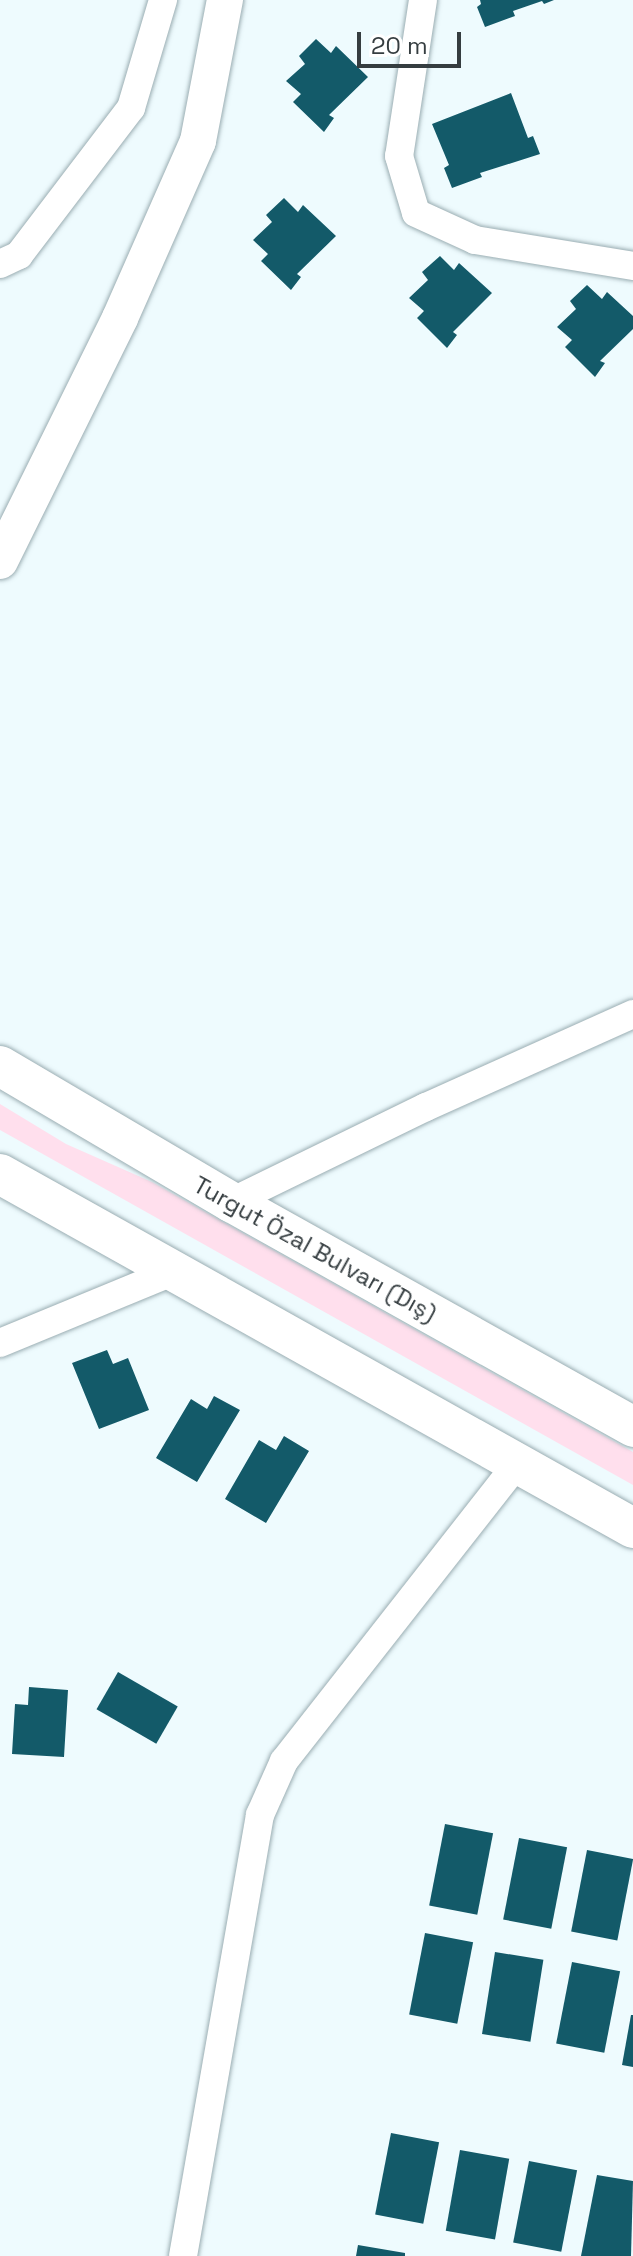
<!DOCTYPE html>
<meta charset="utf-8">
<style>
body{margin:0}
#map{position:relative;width:633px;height:2256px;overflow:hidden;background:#eefbfe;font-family:"Space Grotesk",sans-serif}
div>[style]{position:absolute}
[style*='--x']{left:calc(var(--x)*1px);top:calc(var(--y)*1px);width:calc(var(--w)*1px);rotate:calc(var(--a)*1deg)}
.green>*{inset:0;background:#ffdfed}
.building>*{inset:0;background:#135a69;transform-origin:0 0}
.roads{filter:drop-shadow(0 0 2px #9aadb2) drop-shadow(0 0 2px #9aadb2)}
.minor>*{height:28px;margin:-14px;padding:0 14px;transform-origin:14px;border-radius:14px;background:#fff}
.tertiary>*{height:36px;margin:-18px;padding:0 18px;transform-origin:18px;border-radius:18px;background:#fff}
.secondary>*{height:40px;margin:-20px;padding:0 20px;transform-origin:20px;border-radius:20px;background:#fff}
span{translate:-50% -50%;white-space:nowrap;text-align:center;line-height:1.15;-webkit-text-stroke:8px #fff;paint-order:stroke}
.street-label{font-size:24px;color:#353d40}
.scale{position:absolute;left:357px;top:32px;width:104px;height:36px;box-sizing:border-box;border:4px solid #353d40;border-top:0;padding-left:10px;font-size:24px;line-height:28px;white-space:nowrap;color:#353d40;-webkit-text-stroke:6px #fff;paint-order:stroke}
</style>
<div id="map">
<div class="green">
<i style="clip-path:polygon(0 1104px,66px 1144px,152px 1182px,633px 1452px,633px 1485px,0 1130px)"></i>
</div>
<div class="building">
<i style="clip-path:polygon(480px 0,554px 0,544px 4px,542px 1px,513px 11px,515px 16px,485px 27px,477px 7px,481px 4px)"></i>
<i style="clip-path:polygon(316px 39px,331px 53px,336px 46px,368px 77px,329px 115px,334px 118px,324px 132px,293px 102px,301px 94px,286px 81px,305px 64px,299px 56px)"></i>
<i style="clip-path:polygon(511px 93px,528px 138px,533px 136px,540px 154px,480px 173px,482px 177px,452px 188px,444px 168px,449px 165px,432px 124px)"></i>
<i style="clip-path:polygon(284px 198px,298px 212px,303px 205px,336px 236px,297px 274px,301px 277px,291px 290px,261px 261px,268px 254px,253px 240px,272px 222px,266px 215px)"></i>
<i style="clip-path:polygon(440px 256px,454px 270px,459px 263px,492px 293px,453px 332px,457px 335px,447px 348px,417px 318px,424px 311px,409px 298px,428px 280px,422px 272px)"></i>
<i style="clip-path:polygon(587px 285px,602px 299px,607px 292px,633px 316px,633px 329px,600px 361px,605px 363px,595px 377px,565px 347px,572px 340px,557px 327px,576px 309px,570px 301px)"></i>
<i style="clip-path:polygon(107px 1350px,113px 1364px,128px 1358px,149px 1410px,99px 1429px,72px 1363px)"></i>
<i style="clip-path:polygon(214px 1396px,240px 1410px,197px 1482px,156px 1458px,191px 1399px,207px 1409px)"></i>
<i style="clip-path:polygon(284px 1436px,309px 1451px,266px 1523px,225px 1499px,259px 1440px,276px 1450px)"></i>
<i style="left:118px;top:1672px;width:69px;height:43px;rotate:30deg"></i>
<i style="clip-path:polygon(29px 1687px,68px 1690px,64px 1757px,12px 1754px,15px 1704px,28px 1705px)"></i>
<i style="left:445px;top:1824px;width:49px;height:83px;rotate:11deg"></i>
<i style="left:519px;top:1838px;width:49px;height:83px;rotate:11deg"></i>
<i style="left:587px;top:1850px;width:47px;height:83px;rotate:11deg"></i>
<i style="left:425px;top:1933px;width:49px;height:83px;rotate:11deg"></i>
<i style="left:495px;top:1952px;width:49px;height:83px;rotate:9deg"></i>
<i style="left:572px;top:1962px;width:49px;height:83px;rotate:11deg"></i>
<i style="clip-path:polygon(631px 2015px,633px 2015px,633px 2067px,622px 2065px)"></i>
<i style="left:391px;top:2133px;width:49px;height:83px;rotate:11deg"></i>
<i style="left:460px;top:2150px;width:50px;height:82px;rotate:10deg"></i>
<i style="left:529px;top:2161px;width:49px;height:83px;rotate:11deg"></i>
<i style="clip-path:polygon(597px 2175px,633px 2181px,631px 2256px,581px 2256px)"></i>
<i style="clip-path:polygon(358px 2245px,405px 2253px,405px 2256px,356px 2256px)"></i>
</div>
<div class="roads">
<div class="minor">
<i style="--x:423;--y:0;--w:158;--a:98.7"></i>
<i style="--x:399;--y:156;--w:59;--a:73.4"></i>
<i style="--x:416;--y:213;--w:65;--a:24.6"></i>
<i style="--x:475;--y:240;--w:160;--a:9.3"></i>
<i style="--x:0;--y:264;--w:21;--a:-25"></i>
<i style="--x:19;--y:255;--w:185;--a:-52.7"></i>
<i style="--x:131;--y:108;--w:113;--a:-73.5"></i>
<i style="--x:231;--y:1202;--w:217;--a:-26"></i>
<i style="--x:426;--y:1107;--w:227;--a:-24.2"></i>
<i style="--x:0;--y:1343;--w:186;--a:-22.4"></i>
<i style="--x:183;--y:2256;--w:448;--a:-80.1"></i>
<i style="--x:260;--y:1815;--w:59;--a:-66"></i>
<i style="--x:284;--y:1761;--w:377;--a:-51.9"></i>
</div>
<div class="tertiary">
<i style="--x:0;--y:561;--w:271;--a:-63.7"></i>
<i style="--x:120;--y:318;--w:193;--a:-66.2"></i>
<i style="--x:198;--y:141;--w:144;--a:-79.2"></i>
</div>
<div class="secondary">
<i style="--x:0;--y:1066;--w:268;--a:30.5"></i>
<i style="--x:231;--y:1202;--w:461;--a:29.2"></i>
<i style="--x:0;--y:1174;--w:725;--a:29.22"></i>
</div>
</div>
<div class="street-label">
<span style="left:315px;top:1249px;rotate:29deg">Turgut Özal Bulvarı (Dış)</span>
</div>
<div class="scale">20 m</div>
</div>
